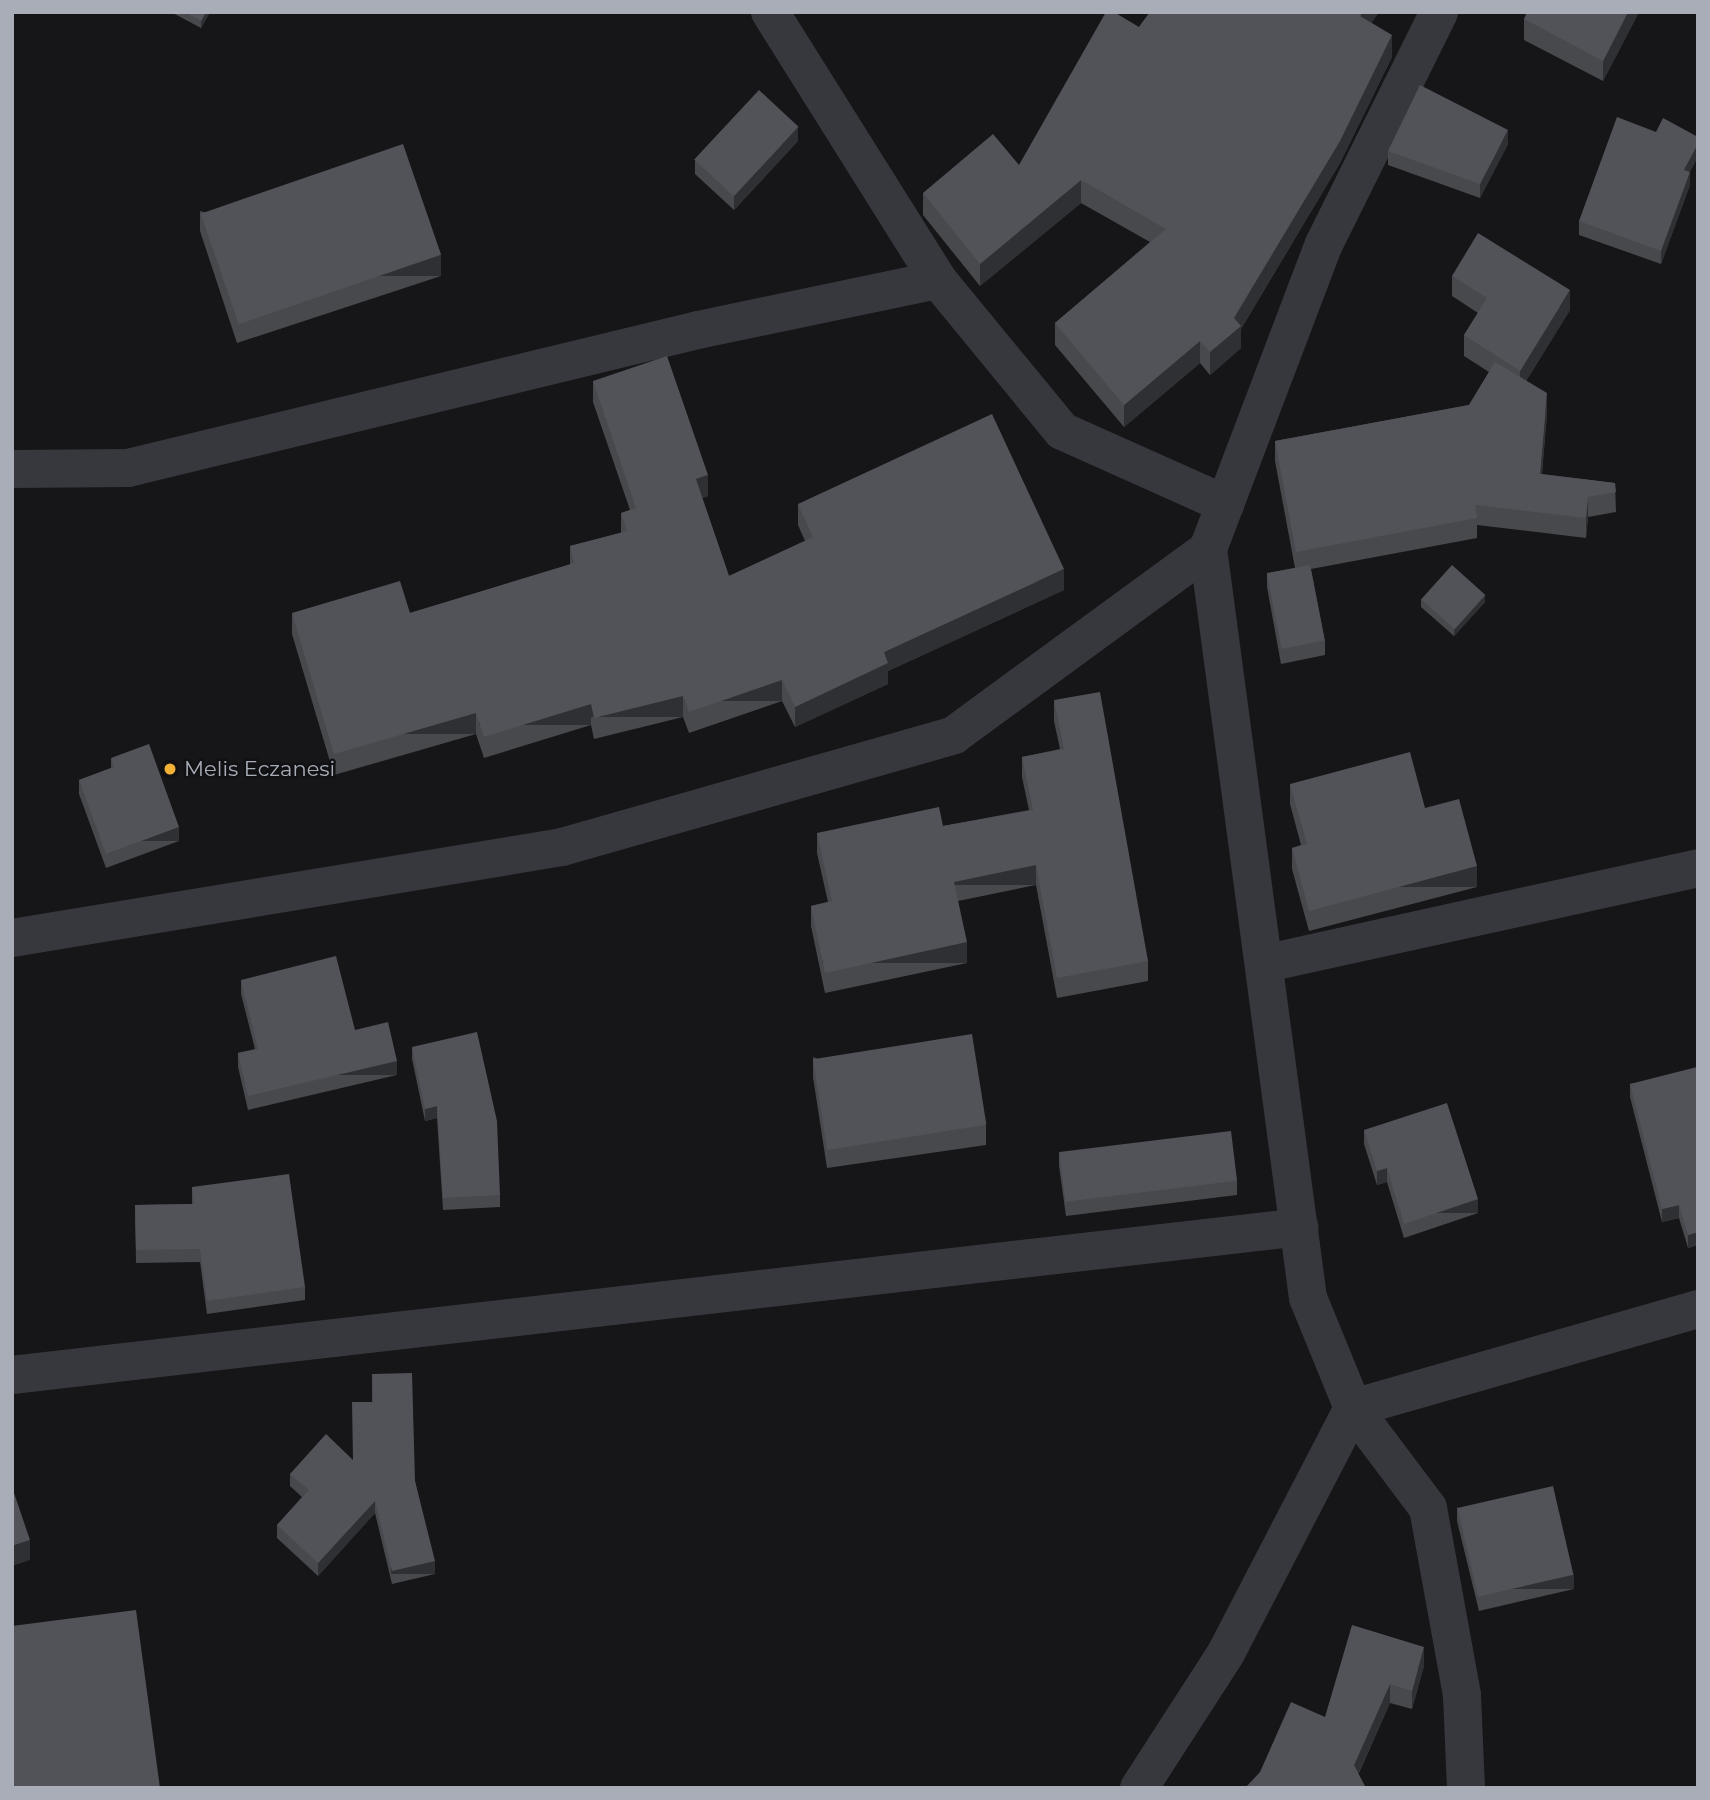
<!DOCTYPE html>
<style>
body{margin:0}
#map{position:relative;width:1710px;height:1800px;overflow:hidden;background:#161618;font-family:Montserrat,sans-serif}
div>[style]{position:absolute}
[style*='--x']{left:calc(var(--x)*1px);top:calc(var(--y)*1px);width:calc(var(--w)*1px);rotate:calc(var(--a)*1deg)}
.minor>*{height:38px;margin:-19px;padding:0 19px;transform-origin:19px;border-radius:19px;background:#37383d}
.tertiary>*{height:38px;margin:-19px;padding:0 19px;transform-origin:19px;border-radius:19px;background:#37383d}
.wall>*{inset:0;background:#47494d}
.shaded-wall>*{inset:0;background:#2f3033;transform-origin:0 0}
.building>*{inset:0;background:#525359;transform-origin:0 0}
.dots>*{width:19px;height:19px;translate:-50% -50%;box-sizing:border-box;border:4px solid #111113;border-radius:50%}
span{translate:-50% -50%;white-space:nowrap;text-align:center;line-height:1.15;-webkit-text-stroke:5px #111113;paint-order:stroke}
.poi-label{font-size:21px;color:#a8adb8}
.left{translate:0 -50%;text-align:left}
.frame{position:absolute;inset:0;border:14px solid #a8adb8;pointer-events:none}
</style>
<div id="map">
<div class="minor">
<i style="--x:770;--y:12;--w:316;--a:57.9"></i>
<i style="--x:938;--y:280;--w:195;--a:50.6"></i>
<i style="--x:1062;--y:431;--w:179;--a:24.1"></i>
<i style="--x:12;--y:469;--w:116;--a:-0.5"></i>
<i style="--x:128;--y:468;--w:586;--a:-13.61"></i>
<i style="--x:698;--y:330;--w:245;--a:-11.8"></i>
<i style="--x:1267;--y:963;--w:441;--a:-12.4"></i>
<i style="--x:12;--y:1375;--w:1296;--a:-6.55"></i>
<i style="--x:1139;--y:1788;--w:161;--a:-57.2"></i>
<i style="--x:1226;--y:1653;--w:276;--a:-62.6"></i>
<i style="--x:1353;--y:1408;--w:119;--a:-112.2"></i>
<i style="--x:1308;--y:1298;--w:756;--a:-97.6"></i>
<i style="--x:1466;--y:1788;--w:93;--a:-92.5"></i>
<i style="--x:1462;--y:1695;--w:190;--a:-100.3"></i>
<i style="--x:1428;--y:1508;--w:125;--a:-126.9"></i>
<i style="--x:1353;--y:1408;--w:359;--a:-16"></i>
</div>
<div class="tertiary">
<i style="--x:12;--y:938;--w:557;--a:-9.39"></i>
<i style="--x:562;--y:847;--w:408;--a:-15.9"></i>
<i style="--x:954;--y:735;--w:315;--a:-36.2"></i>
<i style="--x:1208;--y:549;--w:326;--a:-69.2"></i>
<i style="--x:1324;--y:244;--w:259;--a:-63.6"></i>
</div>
<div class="wall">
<i style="clip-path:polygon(171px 12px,210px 12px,201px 28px)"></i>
<i style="clip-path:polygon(1150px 12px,1379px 12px,1371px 23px,1392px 57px,1340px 163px,1241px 329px,1241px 348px,1210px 375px,1200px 363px,1124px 427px,1055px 345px,1055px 323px,1150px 242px,1081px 203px,980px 286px,923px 215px,923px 193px,1019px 165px,1139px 27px)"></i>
<i style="clip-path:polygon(1639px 12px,1603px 81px,1524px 40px,1524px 19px)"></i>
<i style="clip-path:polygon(798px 141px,734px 210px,695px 174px,695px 160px)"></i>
<i style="clip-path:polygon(1508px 144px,1480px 198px,1388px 165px,1388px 151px)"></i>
<i style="clip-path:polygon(1690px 185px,1661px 264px,1579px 235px,1579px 221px)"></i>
<i style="clip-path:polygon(200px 211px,441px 276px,237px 343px,200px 231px)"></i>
<i style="clip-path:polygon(1452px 276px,1570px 310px,1526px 381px,1547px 413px,1542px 474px,1615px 483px,1616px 512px,1588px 517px,1586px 538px,1477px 525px,1477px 538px,1311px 569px,1325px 641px,1325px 655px,1281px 664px,1267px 587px,1267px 573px,1295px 568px,1275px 461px,1275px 441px,1469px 405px,1489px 372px,1464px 356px,1464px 335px,1478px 313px,1452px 296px)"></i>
<i style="clip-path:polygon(593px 381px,708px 496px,702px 498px,729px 576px,805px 541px,798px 525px,798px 504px,1064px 590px,888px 671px,888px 684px,795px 727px,782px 701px,689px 733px,683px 717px,594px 739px,591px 725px,484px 758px,476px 734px,334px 775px,292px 634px,292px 613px,410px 613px,570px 565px,570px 546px,621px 533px,621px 513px,630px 510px,593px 402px)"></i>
<i style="clip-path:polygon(1421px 599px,1485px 602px,1454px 636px,1421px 607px)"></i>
<i style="clip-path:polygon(1054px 700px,1148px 961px,1148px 981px,1057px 998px,1036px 885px,958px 901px,967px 963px,825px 993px,811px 926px,811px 906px,828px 902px,817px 853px,817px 833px,943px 826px,1029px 810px,1022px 777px,1022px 757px,1060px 749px,1054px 721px)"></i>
<i style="clip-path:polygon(111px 758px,179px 841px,106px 868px,79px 794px,79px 780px,111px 768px)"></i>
<i style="clip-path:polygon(1290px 784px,1425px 808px,1477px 887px,1309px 931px,1292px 869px,1292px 848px,1301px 845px,1290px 804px)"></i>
<i style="clip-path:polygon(241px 980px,355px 1030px,397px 1075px,248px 1110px,238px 1067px,238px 1053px,255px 1049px,241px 994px)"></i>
<i style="clip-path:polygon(412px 1047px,500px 1195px,500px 1207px,443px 1210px,437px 1118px,425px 1121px,412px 1059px)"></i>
<i style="clip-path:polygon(813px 1057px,986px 1125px,986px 1145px,827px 1168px,813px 1077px)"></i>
<i style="clip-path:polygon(1698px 1071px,1698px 1245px,1688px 1248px,1679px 1218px,1662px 1222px,1630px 1097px,1630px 1084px)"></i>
<i style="clip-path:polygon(1364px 1130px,1478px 1213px,1404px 1238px,1387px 1182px,1377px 1185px,1364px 1144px)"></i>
<i style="clip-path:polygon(1059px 1152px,1237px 1181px,1237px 1195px,1066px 1216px,1059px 1166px)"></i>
<i style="clip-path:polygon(192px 1187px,305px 1287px,305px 1300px,207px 1314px,200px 1262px,136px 1263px,135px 1205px,192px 1204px)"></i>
<i style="clip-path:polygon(372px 1374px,415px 1481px,435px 1574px,392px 1584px,375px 1513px,318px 1576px,277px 1538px,277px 1525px,302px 1497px,290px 1486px,290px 1474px,353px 1460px,372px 1402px)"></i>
<i style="clip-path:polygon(1457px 1507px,1574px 1589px,1479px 1611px,1457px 1521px)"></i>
<i style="clip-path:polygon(1424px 1666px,1412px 1709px,1390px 1703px,1359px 1773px,1325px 1717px)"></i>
</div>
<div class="shaded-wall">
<i style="clip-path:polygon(206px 12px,210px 12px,201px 28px,201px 21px)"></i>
<i style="clip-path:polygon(1363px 12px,1379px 12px,1360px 39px,1360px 16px)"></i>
<i style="clip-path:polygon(1628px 12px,1639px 12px,1603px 81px,1603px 61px)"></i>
<i style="clip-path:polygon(1392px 35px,1392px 57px,1340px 163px,1241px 329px,1241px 348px,1210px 375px,1210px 352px)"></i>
<i style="clip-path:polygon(798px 127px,798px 141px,734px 210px,734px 196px)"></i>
<i style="clip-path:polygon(1508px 130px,1508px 144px,1480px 198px,1480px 184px)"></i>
<i style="clip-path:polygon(1698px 144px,1698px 157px,1690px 172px,1690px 185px,1661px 264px,1661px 251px,1684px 170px)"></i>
<i style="clip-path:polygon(1081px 180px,1081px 203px,980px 286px,980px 264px)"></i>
<i style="left:441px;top:255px;width:21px;height:215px;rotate:90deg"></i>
<i style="clip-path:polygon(1570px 290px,1570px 310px,1520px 391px,1520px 371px)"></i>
<i style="clip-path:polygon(1200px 341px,1200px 363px,1124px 427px,1124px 405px)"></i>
<i style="clip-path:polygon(1547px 393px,1547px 413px,1540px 494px,1540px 474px)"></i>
<i style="clip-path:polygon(708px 475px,708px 496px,696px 500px,696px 479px)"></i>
<i style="clip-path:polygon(1588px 497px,1588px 517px,1586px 538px,1586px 518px)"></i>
<i style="clip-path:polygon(1064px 569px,1064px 590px,888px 671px,888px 684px,795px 727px,795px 707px,884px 652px)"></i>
<i style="clip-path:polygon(1485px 595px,1485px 602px,1454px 636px,1454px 629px)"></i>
<i style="left:782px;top:680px;width:21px;height:98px;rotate:90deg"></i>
<i style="left:683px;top:696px;width:21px;height:92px;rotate:90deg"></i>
<i style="left:591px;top:704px;width:21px;height:112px;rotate:90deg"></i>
<i style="left:476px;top:713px;width:21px;height:148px;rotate:90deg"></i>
<i style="left:179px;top:827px;width:14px;height:78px;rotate:90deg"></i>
<i style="left:1036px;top:865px;width:20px;height:84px;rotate:90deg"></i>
<i style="left:1477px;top:866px;width:21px;height:174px;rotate:90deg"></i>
<i style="left:967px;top:942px;width:21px;height:145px;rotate:90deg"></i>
<i style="left:397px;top:1061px;width:14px;height:153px;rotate:90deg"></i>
<i style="clip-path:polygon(437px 1106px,437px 1118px,425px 1121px,425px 1109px)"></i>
<i style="clip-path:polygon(1387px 1168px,1387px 1182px,1377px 1185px,1377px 1171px)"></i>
<i style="left:1478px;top:1199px;width:14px;height:78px;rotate:90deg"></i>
<i style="clip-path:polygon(1679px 1205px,1679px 1218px,1662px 1222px,1662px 1209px)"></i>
<i style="clip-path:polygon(1698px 1232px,1698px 1245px,1688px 1248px,1688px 1235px)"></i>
<i style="clip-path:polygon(375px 1501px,375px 1513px,318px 1576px,318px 1563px)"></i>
<i style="clip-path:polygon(30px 1540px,30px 1560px,12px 1566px,12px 1546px)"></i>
<i style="left:435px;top:1561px;width:13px;height:44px;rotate:90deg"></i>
<i style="left:1574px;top:1575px;width:14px;height:98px;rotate:90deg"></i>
<i style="clip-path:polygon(1424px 1647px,1424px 1666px,1412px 1709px,1412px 1691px)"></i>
<i style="clip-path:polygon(1390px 1684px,1390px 1703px,1354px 1783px,1354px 1765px)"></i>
</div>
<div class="building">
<i style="clip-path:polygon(185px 12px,206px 12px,201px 21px)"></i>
<i style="clip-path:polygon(1106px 12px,1114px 12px,1139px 27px,1150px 12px,1363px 12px,1360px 16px,1392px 35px,1340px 141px,1234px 318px,1241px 326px,1210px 352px,1200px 341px,1124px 405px,1055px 323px,1166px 229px,1081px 180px,980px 264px,923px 193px,993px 134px,1019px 165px)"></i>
<i style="clip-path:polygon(1527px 12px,1628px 12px,1603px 61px,1524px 19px)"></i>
<i style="clip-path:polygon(1420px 85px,1508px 130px,1480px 184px,1388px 151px)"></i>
<i style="left:759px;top:90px;width:54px;height:95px;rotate:43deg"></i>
<i style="clip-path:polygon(1617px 117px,1656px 132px,1663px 118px,1698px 137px,1698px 144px,1684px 170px,1690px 172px,1661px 251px,1579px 221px)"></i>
<i style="left:403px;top:144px;width:117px;height:214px;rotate:71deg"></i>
<i style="clip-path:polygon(1478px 233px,1570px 290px,1520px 371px,1464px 335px,1487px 298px,1452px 276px)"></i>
<i style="clip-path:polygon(667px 356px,708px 475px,696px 479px,729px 576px,813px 537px,798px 504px,992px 414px,1064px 569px,884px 652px,888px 663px,795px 707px,782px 680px,689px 712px,683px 696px,594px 718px,591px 704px,484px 737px,476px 713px,334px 754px,292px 613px,400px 581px,410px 613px,574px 563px,570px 546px,627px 531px,621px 513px,636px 508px,593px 381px)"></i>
<i style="clip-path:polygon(1495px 362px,1547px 393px,1540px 474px,1615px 483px,1616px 492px,1588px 497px,1586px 518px,1475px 505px,1477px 518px,1296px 552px,1275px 441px,1469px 405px)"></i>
<i style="left:1310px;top:565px;width:77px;height:44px;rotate:79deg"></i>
<i style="left:1452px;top:565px;width:45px;height:46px;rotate:42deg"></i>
<i style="clip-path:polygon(1100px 692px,1148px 961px,1057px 978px,1036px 865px,954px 882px,967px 942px,825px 973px,811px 906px,832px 901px,817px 833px,939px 807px,943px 826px,1033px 810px,1022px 757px,1064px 749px,1054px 700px)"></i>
<i style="clip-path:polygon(149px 744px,179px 827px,106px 854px,79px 780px,114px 767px,111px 758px)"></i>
<i style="clip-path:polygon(1410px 752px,1425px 808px,1459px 799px,1477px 866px,1309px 911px,1292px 848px,1307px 844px,1290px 784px)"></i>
<i style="clip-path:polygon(336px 956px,355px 1030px,388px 1022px,397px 1061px,248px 1096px,238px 1053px,258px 1049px,241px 980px)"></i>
<i style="clip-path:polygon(477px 1032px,497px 1121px,500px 1195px,443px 1198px,437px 1106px,425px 1109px,412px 1047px)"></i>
<i style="left:972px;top:1034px;width:92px;height:161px;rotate:81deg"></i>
<i style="clip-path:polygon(1697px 1067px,1698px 1071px,1698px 1232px,1688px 1235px,1679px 1205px,1662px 1209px,1630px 1084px)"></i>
<i style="clip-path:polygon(1447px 1103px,1478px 1199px,1404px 1224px,1387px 1168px,1377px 1171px,1364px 1130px)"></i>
<i style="left:1231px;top:1131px;width:50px;height:173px;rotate:83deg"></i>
<i style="clip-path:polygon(289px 1174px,305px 1287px,207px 1301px,200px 1249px,136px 1250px,135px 1205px,194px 1204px,192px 1187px)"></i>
<i style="clip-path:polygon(412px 1373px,415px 1481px,435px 1561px,392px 1571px,375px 1501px,318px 1563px,277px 1525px,309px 1490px,290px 1474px,326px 1434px,353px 1460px,352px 1402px,373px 1402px,372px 1374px)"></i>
<i style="left:1553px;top:1486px;width:91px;height:98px;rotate:77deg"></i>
<i style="clip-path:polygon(12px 1487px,30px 1540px,12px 1546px)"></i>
<i style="clip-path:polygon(136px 1610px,160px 1788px,12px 1788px,12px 1626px)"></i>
<i style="clip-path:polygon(1352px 1625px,1424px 1647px,1412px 1691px,1390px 1684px,1354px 1765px,1366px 1788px,1245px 1788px,1260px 1772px,1291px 1702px,1325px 1717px)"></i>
</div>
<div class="dots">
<i style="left:170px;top:769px;background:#f2b134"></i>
</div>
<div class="poi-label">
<span class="left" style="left:184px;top:769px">Melis Eczanesi</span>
</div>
<div class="frame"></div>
</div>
